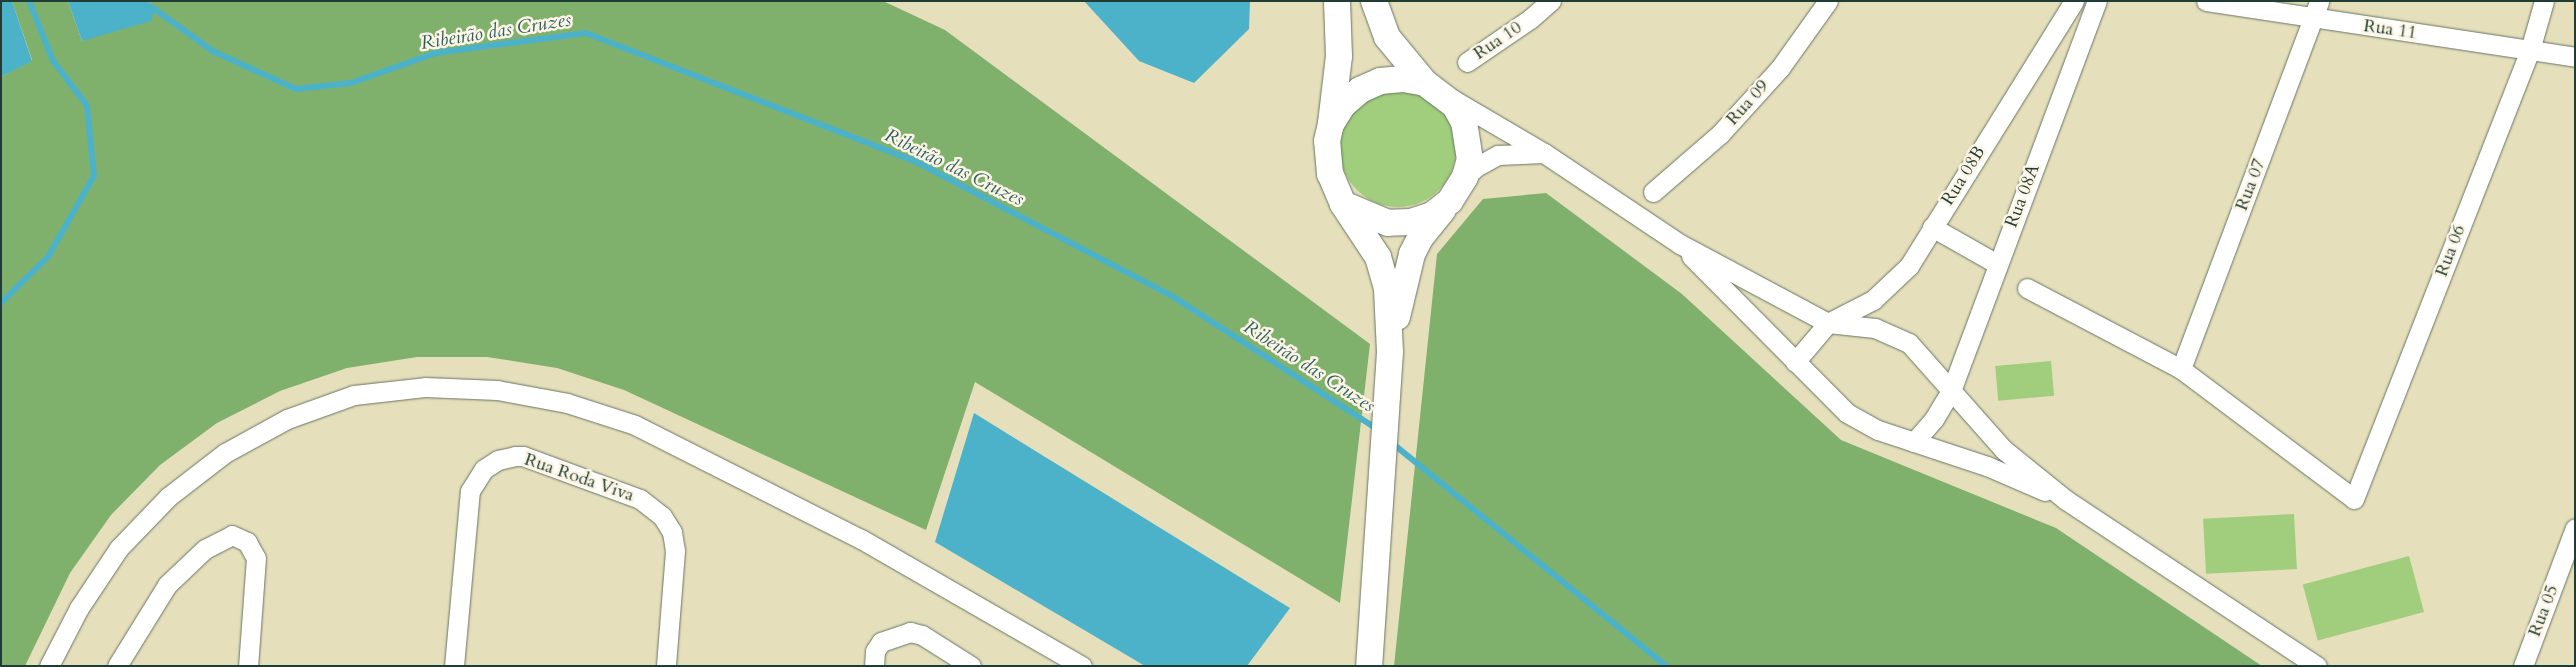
<!DOCTYPE html>
<meta charset="utf-8">
<style>
body{margin:0}
#map{position:relative;width:2576px;height:667px;overflow:hidden;background:#e6dfbb;font-family:Cardo,serif}
div>[style]{position:absolute}
[style*='--x']{left:calc(var(--x)*1px);top:calc(var(--y)*1px);width:calc(var(--w)*1px);rotate:calc(var(--a)*1deg)}
.green>*{inset:0;background:#a0ce7c;transform-origin:0 0}
.round{border-radius:50%}
.forest>*{inset:0;background:#80b16c}
.water>*{inset:0;background:#4bb2ca}
.stream>*{height:5.5px;margin:-2.75px;padding:0 2.75px;transform-origin:2.75px;border-radius:2.75px;background:#4bb2ca}
.roads{filter:drop-shadow(0 0 1px #657663) drop-shadow(0 0 1px #657663)}
.street>*{height:19px;margin:-9.5px;padding:0 9.5px;transform-origin:9.5px;border-radius:9.5px;background:#fff}
.secondary>*{height:26px;margin:-13px;padding:0 13px;transform-origin:13px;border-radius:13px;background:#fff}
span{translate:-50% -50%;white-space:nowrap;text-align:center;line-height:1.15;-webkit-text-stroke:5px #fcf5e5;paint-order:stroke}
.street-label{font-size:18px;color:#1f3d34}
.water-label{font-size:19px;color:#2c6061;font-style:italic}
.frame{position:absolute;inset:0;border:2px solid #1f3d34;pointer-events:none}
</style>
<div id="map">
<div class="green">
<i class="round" style="left:1340px;top:91px;width:116px;height:116px"></i>
<i style="left:2051px;top:361px;width:35px;height:56px;rotate:85deg"></i>
<i style="left:2294px;top:514px;width:55px;height:91px;rotate:87deg"></i>
<i style="left:2409px;top:556px;width:58px;height:110px;rotate:75deg"></i>
</div>
<div class="forest">
<i style="clip-path:polygon(12px 1px,68px 1px,82px 41px,155px 9px,148px 1px,883px 1px,945px 30px,1370px 344px,1340px 603px,975px 382px,926px 530px,624px 390px,557px 368px,487px 357px,417px 357px,347px 368px,280px 391px,217px 423px,160px 465px,111px 515px,70px 573px,25px 666px,1px 666px,1px 77px,32px 60px)"></i>
<i style="clip-path:polygon(1546px 193px,1682px 294px,1841px 440px,2056px 528px,2262px 666px,1394px 666px,1437px 254px,1483px 199px)"></i>
</div>
<div class="water">
<i style="clip-path:polygon(1px 1px,12px 1px,32px 61px,1px 77px)"></i>
<i style="clip-path:polygon(68px 1px,148px 1px,155px 9px,151px 21px,82px 41px)"></i>
<i style="clip-path:polygon(1084px 1px,1250px 1px,1249px 29px,1194px 83px,1139px 61px)"></i>
<i style="clip-path:polygon(974px 413px,1290px 608px,1247px 666px,1145px 666px,935px 542px)"></i>
</div>
<div class="stream">
<i style="--x:136;--y:1;--w:21;--a:23"></i>
<i style="--x:155;--y:9;--w:72;--a:35.9"></i>
<i style="--x:213;--y:51;--w:91;--a:24.6"></i>
<i style="--x:296;--y:89;--w:55;--a:-6.2"></i>
<i style="--x:351;--y:83;--w:90;--a:-19.4"></i>
<i style="--x:436;--y:53;--w:151;--a:-7.6"></i>
<i style="--x:586;--y:33;--w:353;--a:21.3"></i>
<i style="--x:915;--y:161;--w:293;--a:27.7"></i>
<i style="--x:1174;--y:297;--w:242;--a:33"></i>
<i style="--x:1;--y:303;--w:66;--a:-44.4"></i>
<i style="--x:48;--y:257;--w:93;--a:-60.4"></i>
<i style="--x:94;--y:176;--w:70;--a:-95.7"></i>
<i style="--x:87;--y:106;--w:56;--a:-127.1"></i>
<i style="--x:53;--y:61;--w:65;--a:-111.8"></i>
<i style="--x:1391;--y:442;--w:355;--a:39.1"></i>
</div>
<div class="roads">
<div class="street">
<i style="--x:2206;--y:1;--w:373;--a:8.6"></i>
<i style="--x:1467;--y:62;--w:76;--a:-34.3"></i>
<i style="--x:1530;--y:19;--w:28;--a:-41"></i>
<i style="--x:1452;--y:99;--w:107;--a:30.4"></i>
<i style="--x:1544;--y:153;--w:164;--a:33.8"></i>
<i style="--x:1680;--y:244;--w:168;--a:28.1"></i>
<i style="--x:1828;--y:323;--w:47;--a:6.1"></i>
<i style="--x:1875;--y:328;--w:37;--a:24"></i>
<i style="--x:1909;--y:343;--w:143;--a:48.4"></i>
<i style="--x:2004;--y:450;--w:80;--a:38.9"></i>
<i style="--x:2066;--y:500;--w:301;--a:33.5"></i>
<i style="--x:1465;--y:177;--w:15;--a:-42"></i>
<i style="--x:1476;--y:167;--w:25;--a:-29"></i>
<i style="--x:1498;--y:155;--w:46;--a:-2.5"></i>
<i style="--x:1653;--y:192;--w:89;--a:-40.9"></i>
<i style="--x:1720;--y:134;--w:89;--a:-47.7"></i>
<i style="--x:1780;--y:68;--w:82;--a:-54.4"></i>
<i style="--x:1932;--y:227;--w:75;--a:29.6"></i>
<i style="--x:1691;--y:256;--w:221;--a:45.2"></i>
<i style="--x:1847;--y:413;--w:35;--a:29"></i>
<i style="--x:1878;--y:430;--w:115;--a:18.3"></i>
<i style="--x:1987;--y:466;--w:63;--a:23.3"></i>
<i style="--x:2027;--y:288;--w:174;--a:27.7"></i>
<i style="--x:2181;--y:369;--w:216;--a:36.9"></i>
<i style="--x:2354;--y:499;--w:482;--a:-68.6"></i>
<i style="--x:2530;--y:50;--w:51;--a:-74.1"></i>
<i style="--x:1795;--y:362;--w:51;--a:-49.8"></i>
<i style="--x:1828;--y:323;--w:51;--a:-27.1"></i>
<i style="--x:1873;--y:300;--w:50;--a:-43.4"></i>
<i style="--x:1909;--y:266;--w:312;--a:-58.1"></i>
<i style="--x:2181;--y:369;--w:393;--a:-69.4"></i>
<i style="--x:1914;--y:442;--w:30;--a:-49"></i>
<i style="--x:1934;--y:419;--w:33;--a:-59"></i>
<i style="--x:1951;--y:391;--w:416;--a:-69.5"></i>
<i style="--x:49;--y:666;--w:65;--a:-62.7"></i>
<i style="--x:79;--y:608;--w:72;--a:-56.3"></i>
<i style="--x:119;--y:548;--w:71;--a:-46.1"></i>
<i style="--x:168;--y:497;--w:72;--a:-37.7"></i>
<i style="--x:225;--y:453;--w:71;--a:-28.7"></i>
<i style="--x:287;--y:419;--w:71;--a:-19.7"></i>
<i style="--x:354;--y:395;--w:71;--a:-6.4"></i>
<i style="--x:425;--y:387;--w:72;--a:2.4"></i>
<i style="--x:497;--y:390;--w:71;--a:10.5"></i>
<i style="--x:567;--y:403;--w:71;--a:17.9"></i>
<i style="--x:635;--y:425;--w:253;--a:26.8"></i>
<i style="--x:861;--y:539;--w:255;--a:29.9"></i>
<i style="--x:117;--y:666;--w:95;--a:-58.3"></i>
<i style="--x:167;--y:585;--w:52;--a:-43.5"></i>
<i style="--x:205;--y:549;--w:30;--a:-27"></i>
<i style="--x:232;--y:535;--w:17;--a:25"></i>
<i style="--x:247;--y:542;--w:18;--a:61"></i>
<i style="--x:256;--y:558;--w:108;--a:94.2"></i>
<i style="--x:454;--y:666;--w:176;--a:-84.8"></i>
<i style="--x:470;--y:491;--w:26;--a:-58"></i>
<i style="--x:484;--y:469;--w:17;--a:-33"></i>
<i style="--x:498;--y:460;--w:17;--a:-13"></i>
<i style="--x:515;--y:456;--w:8;--a:0"></i>
<i style="--x:523;--y:456;--w:125;--a:20.2"></i>
<i style="--x:640;--y:499;--w:28;--a:38"></i>
<i style="--x:662;--y:516;--w:19;--a:58"></i>
<i style="--x:672;--y:532;--w:19;--a:81"></i>
<i style="--x:675;--y:551;--w:115;--a:94.5"></i>
<i style="--x:874;--y:666;--w:15;--a:-86"></i>
<i style="--x:875;--y:651;--w:11;--a:-56"></i>
<i style="--x:881;--y:642;--w:31;--a:-19"></i>
<i style="--x:910;--y:632;--w:12;--a:14"></i>
<i style="--x:922;--y:635;--w:58;--a:32.3"></i>
<i style="--x:2523;--y:666;--w:147;--a:-69.4"></i>
</div>
<div class="secondary">
<i style="--x:1374;--y:1;--w:38;--a:70"></i>
<i style="--x:1387;--y:37;--w:60;--a:50.4"></i>
<i style="--x:1403;--y:79;--w:22;--a:10"></i>
<i style="--x:1425;--y:83;--w:38;--a:37"></i>
<i style="--x:1455;--y:106;--w:18;--a:61"></i>
<i style="--x:1464;--y:122;--w:37;--a:81"></i>
<i style="--x:1470;--y:159;--w:19;--a:106"></i>
<i style="--x:1465;--y:177;--w:28;--a:122"></i>
<i style="--x:1450;--y:201;--w:23;--a:142"></i>
<i style="--x:1432;--y:215;--w:22;--a:162"></i>
<i style="--x:1411;--y:222;--w:23;--a:178"></i>
<i style="--x:1388;--y:223;--w:49;--a:-157.1"></i>
<i style="--x:1343;--y:204;--w:33;--a:-113"></i>
<i style="--x:1330;--y:174;--w:33;--a:-95"></i>
<i style="--x:1327;--y:141;--w:17;--a:-77"></i>
<i style="--x:1331;--y:124;--w:22;--a:-58"></i>
<i style="--x:1343;--y:105;--w:23;--a:-41"></i>
<i style="--x:1360;--y:90;--w:22;--a:-24"></i>
<i style="--x:1380;--y:81;--w:23;--a:-5"></i>
<i style="--x:1331;--y:123;--w:67;--a:-83.2"></i>
<i style="--x:1339;--y:56;--w:55;--a:-92.1"></i>
<i style="--x:1343;--y:204;--w:64;--a:56.6"></i>
<i style="--x:1378;--y:257;--w:33;--a:74"></i>
<i style="--x:1387;--y:289;--w:63;--a:87.3"></i>
<i style="--x:1390;--y:352;--w:315;--a:93.8"></i>
<i style="--x:1397;--y:317;--w:65;--a:-76.6"></i>
<i style="--x:1412;--y:254;--w:18;--a:-63"></i>
<i style="--x:1420;--y:238;--w:36;--a:-51"></i>
</div>
</div>
<div class="street-label">
<span style="left:2390px;top:30px;rotate:8deg">Rua 11</span>
<span style="left:1498px;top:41px;rotate:-34deg">Rua 10</span>
<span style="left:1748px;top:103px;rotate:-48deg">Rua 09</span>
<span style="left:1964px;top:176px;rotate:-58deg">Rua 08B</span>
<span style="left:2251px;top:185px;rotate:-69deg">Rua 07</span>
<span style="left:2023px;top:196px;rotate:-69deg">Rua 08A</span>
<span style="left:2451px;top:251px;rotate:-69deg">Rua 06</span>
<span style="left:579px;top:478px;rotate:19deg">Rua Roda Viva</span>
<span style="left:2544px;top:611px;rotate:-69deg">Rua 05</span>
</div>
<div class="water-label">
<span style="left:496px;top:32px;rotate:-9deg">Ribeirão das Cruzes</span>
<span style="left:954px;top:168px;rotate:26deg">Ribeirão das Cruzes</span>
<span style="left:1309px;top:367px;rotate:33deg">Ribeirão das Cruzes</span>
</div>
<div class="frame"></div>
</div>
